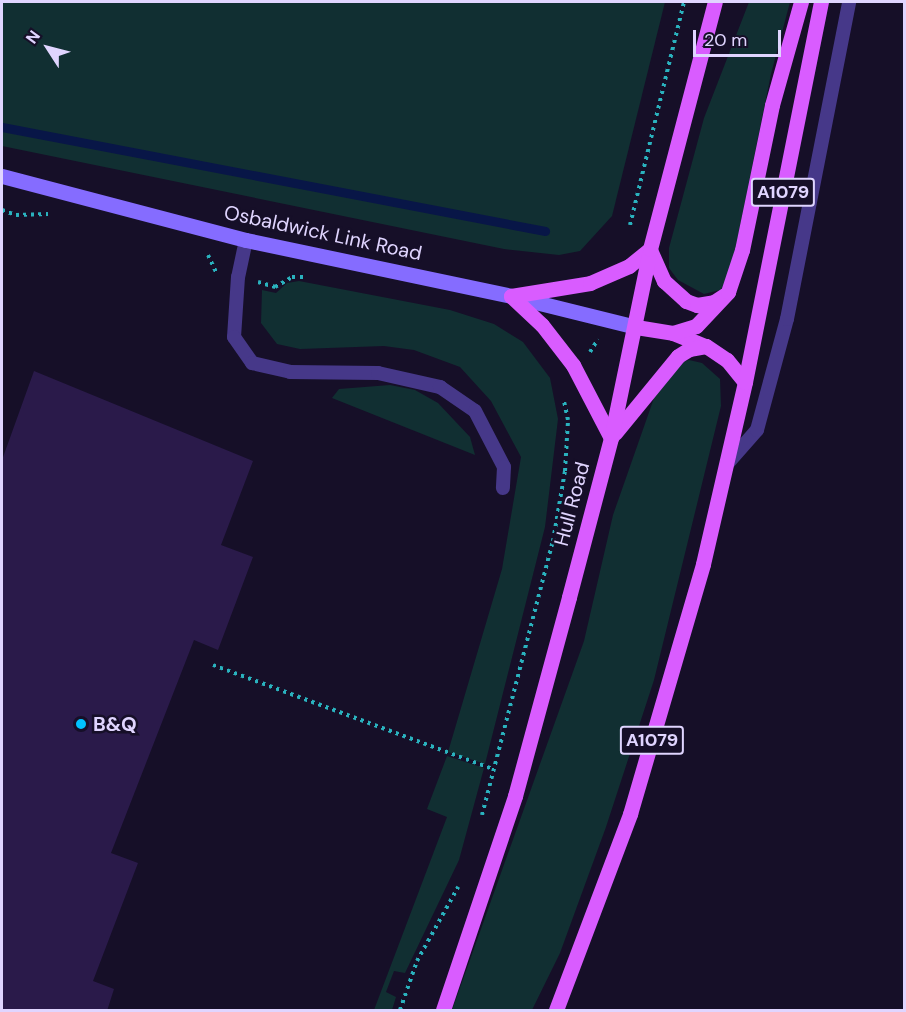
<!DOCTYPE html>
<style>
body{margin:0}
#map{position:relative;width:906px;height:1012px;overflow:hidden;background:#160f28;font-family:"DM Sans",sans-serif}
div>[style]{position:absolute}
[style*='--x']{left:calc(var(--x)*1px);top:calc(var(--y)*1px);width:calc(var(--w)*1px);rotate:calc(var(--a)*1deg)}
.green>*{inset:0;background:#112f32}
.stream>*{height:9px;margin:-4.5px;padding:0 4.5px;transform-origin:4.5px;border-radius:4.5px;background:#081647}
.building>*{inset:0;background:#2a1a4a}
.path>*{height:4px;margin-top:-2px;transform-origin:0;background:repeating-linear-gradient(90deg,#2ab2be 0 3px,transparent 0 7.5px)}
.lane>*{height:14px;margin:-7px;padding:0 7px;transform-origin:7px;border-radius:7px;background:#463889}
.secondary>*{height:15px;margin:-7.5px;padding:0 7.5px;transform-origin:7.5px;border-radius:7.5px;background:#856cff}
.primary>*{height:15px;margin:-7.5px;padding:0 7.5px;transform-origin:7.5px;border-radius:7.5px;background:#d95cff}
.dots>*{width:16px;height:16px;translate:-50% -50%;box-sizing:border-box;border:3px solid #160f28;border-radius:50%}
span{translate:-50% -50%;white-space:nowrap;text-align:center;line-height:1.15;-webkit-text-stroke:5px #160f28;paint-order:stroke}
.shield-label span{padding:2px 4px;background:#160f28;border:2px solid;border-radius:4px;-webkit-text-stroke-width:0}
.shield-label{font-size:18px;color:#e0d5ff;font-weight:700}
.street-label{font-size:20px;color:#e0d5ff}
.poi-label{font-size:20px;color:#e0d5ff;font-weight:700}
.left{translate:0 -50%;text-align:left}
.frame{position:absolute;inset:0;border:3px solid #e0d5ff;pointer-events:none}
.north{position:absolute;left:18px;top:18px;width:60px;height:60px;-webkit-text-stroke:4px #160f28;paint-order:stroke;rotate:306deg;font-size:16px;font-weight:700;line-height:24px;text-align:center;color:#e0d5ff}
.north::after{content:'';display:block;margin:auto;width:21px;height:27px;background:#e0d5ff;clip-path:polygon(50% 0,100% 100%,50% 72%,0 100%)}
.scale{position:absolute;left:693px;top:30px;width:88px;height:27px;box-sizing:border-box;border:3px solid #e0d5ff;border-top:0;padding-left:8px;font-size:18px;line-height:21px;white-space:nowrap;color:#e0d5ff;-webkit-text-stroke:4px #160f28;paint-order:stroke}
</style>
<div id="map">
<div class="green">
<i style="clip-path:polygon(2px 2px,665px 2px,612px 216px,580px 251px,559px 255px,504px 249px,2px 146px)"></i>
<i style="clip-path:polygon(749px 2px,790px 2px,771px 74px,729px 280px,720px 290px,704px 294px,678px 280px,669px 268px,669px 248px,704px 118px)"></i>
<i style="clip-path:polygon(299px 281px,450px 310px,494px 324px,523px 342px,550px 378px,558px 419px,545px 527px,485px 764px,448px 752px,502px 569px,521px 457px,491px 401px,460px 367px,414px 350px,384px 346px,300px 349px,277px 344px,261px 323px,262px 290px,276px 293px,287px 283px)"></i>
<i style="clip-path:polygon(689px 360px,702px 363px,720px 379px,721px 406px,654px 680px,606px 827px,560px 953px,532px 1010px,452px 1010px,584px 641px,613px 515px,654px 398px,664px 375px,676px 364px)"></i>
<i style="clip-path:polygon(390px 385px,415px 390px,438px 403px,470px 437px,475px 455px,332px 398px,339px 389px)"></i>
<i style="clip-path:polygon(447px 756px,484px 768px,459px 860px,405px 973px,394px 971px,386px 992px,396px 997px,392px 1010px,374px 1010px,447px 817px,427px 809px)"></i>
</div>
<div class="stream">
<i style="--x:2;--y:127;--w:553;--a:10.84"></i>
</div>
<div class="building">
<i style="clip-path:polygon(34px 371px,253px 461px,221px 545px,253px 557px,218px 650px,194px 640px,111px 853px,138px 863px,93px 981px,114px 989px,107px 1011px,2px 1011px,2px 460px)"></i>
</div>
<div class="path">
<i style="--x:2;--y:210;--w:15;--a:20"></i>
<i style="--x:16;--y:215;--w:32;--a:-2"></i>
<i style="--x:630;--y:225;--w:229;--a:-76.4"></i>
<i style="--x:208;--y:255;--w:19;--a:65"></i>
<i style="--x:258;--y:282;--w:18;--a:16"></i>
<i style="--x:275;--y:287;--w:20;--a:-30"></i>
<i style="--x:292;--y:277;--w:12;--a:0"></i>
<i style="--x:590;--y:352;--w:15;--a:-58"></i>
<i style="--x:213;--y:665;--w:299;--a:20.4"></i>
<i style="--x:482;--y:815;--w:283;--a:-75.5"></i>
<i style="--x:553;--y:541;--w:71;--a:-80.3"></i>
<i style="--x:565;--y:471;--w:51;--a:-86.6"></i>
<i style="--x:568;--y:420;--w:19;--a:-102"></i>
<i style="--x:400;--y:1010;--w:52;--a:-70.9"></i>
<i style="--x:417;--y:961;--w:85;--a:-61"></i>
</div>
<div class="lane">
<i style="--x:246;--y:240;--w:38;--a:102"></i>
<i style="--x:238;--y:277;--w:60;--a:93.8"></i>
<i style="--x:234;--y:337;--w:32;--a:55"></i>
<i style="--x:252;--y:363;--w:39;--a:13"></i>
<i style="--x:290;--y:372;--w:88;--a:0.7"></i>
<i style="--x:378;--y:373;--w:64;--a:12.7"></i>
<i style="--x:440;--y:387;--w:42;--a:34.4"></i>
<i style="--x:475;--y:411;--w:63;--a:62.6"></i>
<i style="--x:504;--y:467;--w:21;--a:93"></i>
<i style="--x:728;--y:463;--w:44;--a:-48.7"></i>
<i style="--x:757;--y:430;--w:115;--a:-74.9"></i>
<i style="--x:787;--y:319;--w:323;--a:-78.9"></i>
</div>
<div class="secondary">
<i style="--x:2;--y:176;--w:252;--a:14.7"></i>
<i style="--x:246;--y:240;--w:271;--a:11.9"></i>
<i style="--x:511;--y:296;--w:129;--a:13.9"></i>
</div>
<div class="primary">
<i style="--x:651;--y:252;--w:32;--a:66"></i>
<i style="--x:664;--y:281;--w:30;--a:42"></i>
<i style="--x:686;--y:301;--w:12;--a:20"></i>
<i style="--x:697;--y:305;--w:17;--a:-10"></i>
<i style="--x:714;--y:302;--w:11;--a:-34"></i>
<i style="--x:511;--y:296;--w:42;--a:43.1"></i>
<i style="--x:542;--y:325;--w:51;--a:52.2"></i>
<i style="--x:573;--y:365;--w:82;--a:62.5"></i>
<i style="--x:511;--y:296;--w:80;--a:-9.3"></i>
<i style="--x:590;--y:283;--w:43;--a:-23.6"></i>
<i style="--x:629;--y:266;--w:27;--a:-39"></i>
<i style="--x:636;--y:327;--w:37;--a:9"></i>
<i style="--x:673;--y:333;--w:35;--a:22"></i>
<i style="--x:706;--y:346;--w:25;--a:34"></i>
<i style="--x:727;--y:360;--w:28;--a:51"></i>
<i style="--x:673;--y:333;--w:24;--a:-17"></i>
<i style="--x:696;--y:326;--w:47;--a:-46.7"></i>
<i style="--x:728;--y:292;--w:44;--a:-71.6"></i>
<i style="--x:742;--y:250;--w:148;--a:-78.3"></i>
<i style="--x:772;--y:105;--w:107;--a:-74.3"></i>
<i style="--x:615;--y:433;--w:99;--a:-50.7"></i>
<i style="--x:678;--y:356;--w:13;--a:-32"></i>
<i style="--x:689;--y:349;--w:17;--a:-10"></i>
<i style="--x:443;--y:1010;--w:226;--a:-71.4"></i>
<i style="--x:515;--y:796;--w:206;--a:-74.8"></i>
<i style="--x:569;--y:597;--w:164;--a:-75.2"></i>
<i style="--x:611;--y:438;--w:193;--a:-78.3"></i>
<i style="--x:650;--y:249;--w:255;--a:-75.3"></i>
<i style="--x:556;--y:1010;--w:210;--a:-69.3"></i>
<i style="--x:630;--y:814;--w:260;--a:-73.7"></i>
<i style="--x:703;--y:564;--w:187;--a:-77"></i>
<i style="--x:745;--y:382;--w:388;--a:-78.7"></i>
</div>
<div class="dots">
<i style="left:81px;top:724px;background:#01c2ff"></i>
</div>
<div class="shield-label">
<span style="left:783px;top:192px">A1079</span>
<span style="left:652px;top:740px">A1079</span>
</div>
<div class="street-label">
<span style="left:323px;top:233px;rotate:12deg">Osbaldwick Link Road</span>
<span style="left:572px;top:504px;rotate:-75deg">Hull Road</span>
</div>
<div class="poi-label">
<span class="left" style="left:93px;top:724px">B&amp;Q</span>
</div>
<div class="frame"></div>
<div class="north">N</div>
<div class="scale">20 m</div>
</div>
